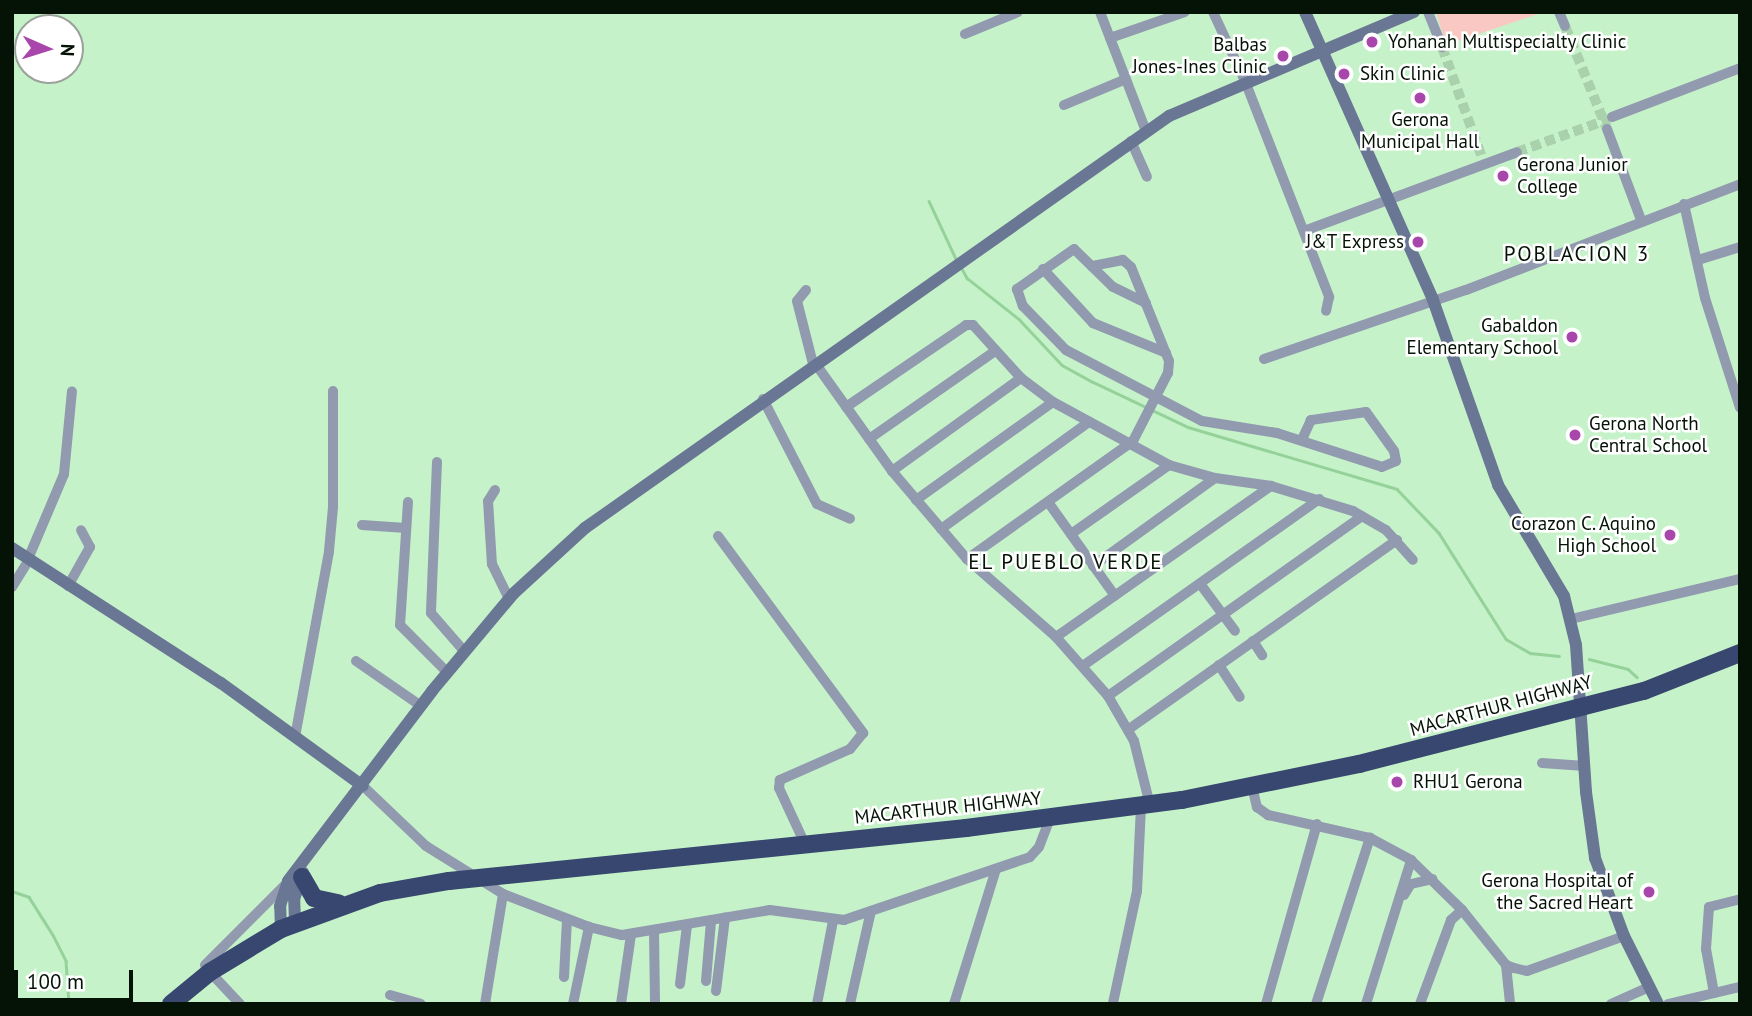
<!DOCTYPE html>
<style>
body{margin:0}
#map{position:relative;width:1752px;height:1016px;overflow:hidden;background:#c6f2c9;font-family:"PT Sans",sans-serif}
div>[style]{position:absolute}
[style*='--x']{left:calc(var(--x)*1px);top:calc(var(--y)*1px);width:calc(var(--w)*1px);rotate:calc(var(--a)*1deg)}
.green>*{inset:0;background:#f9c8c2}
.stream>*{height:2.5px;margin:-1.25px;padding:0 1.25px;transform-origin:1.25px;border-radius:1.25px;background:#95d29a}
.street-tunnel>*{height:10px;margin-top:-5px;transform-origin:0;background:repeating-linear-gradient(90deg,#a9d1ac 0 10px,transparent 0 15px)}
.street>*{height:10px;margin:-5px;padding:0 5px;transform-origin:5px;border-radius:5px;background:#919aaf}
.secondary>*{height:12px;margin:-6px;padding:0 6px;transform-origin:6px;border-radius:6px;background:#6a7794}
.highway>*{height:18px;margin:-9px;padding:0 9px;transform-origin:9px;border-radius:9px;background:#37476f}
.dots>*{width:19px;height:19px;translate:-50% -50%;box-sizing:border-box;border:4px solid #fff;border-radius:50%}
span{translate:-50% -50%;white-space:nowrap;text-align:center;line-height:1.15;-webkit-text-stroke:5px #fff;paint-order:stroke}
.poi-label{font-size:19px;color:#041306}
.left{translate:0 -50%;text-align:left}
.right{translate:-100% -50%;text-align:right}
.street-label{font-size:19px;color:#041306}
.neighbourhood-label{font-size:21px;color:#041306;letter-spacing:2px}
.frame{position:absolute;inset:0;border:14px solid #041306;pointer-events:none}
.north{position:absolute;left:14px;top:14px;width:70px;height:70px;box-sizing:border-box;background:#fff;border:2px solid #9ba19b;border-radius:50%;rotate:93deg;font-size:19px;font-weight:700;line-height:28px;text-align:center;color:#041306}
.north::after{content:'';display:block;margin:auto;width:24px;height:32px;background:#a946ac;clip-path:polygon(50% 0,100% 100%,50% 72%,0 100%)}
.scale{position:absolute;left:14px;top:970px;width:119px;height:32px;box-sizing:border-box;border:4px solid #041306;border-top:0;padding-left:9px;font-size:21px;line-height:24px;white-space:nowrap;color:#041306;-webkit-text-stroke:5px #fff;paint-order:stroke}
</style>
<div id="map">
<div class="green">
<i style="clip-path:polygon(1436px 12px,1544px 12px,1446px 45px)"></i>
</div>
<div class="stream">
<i style="--x:929;--y:201;--w:66;--a:65"></i>
<i style="--x:961;--y:267;--w:13;--a:61"></i>
<i style="--x:967;--y:278;--w:66;--a:38.3"></i>
<i style="--x:1019;--y:319;--w:63;--a:46.9"></i>
<i style="--x:1062;--y:365;--w:35;--a:29"></i>
<i style="--x:1093;--y:382;--w:105;--a:25.3"></i>
<i style="--x:1188;--y:427;--w:218;--a:16.5"></i>
<i style="--x:1397;--y:489;--w:61;--a:46.3"></i>
<i style="--x:1439;--y:533;--w:125;--a:57.7"></i>
<i style="--x:1506;--y:639;--w:28;--a:30"></i>
<i style="--x:1530;--y:653;--w:29;--a:6"></i>
<i style="--x:1589;--y:659;--w:40;--a:14.4"></i>
<i style="--x:1628;--y:669;--w:12;--a:42"></i>
<i style="--x:12;--y:891;--w:18;--a:19"></i>
<i style="--x:29;--y:897;--w:45;--a:57.7"></i>
<i style="--x:53;--y:935;--w:29;--a:63"></i>
<i style="--x:66;--y:961;--w:43;--a:86"></i>
</div>
<div class="street-tunnel">
<i style="--x:1565;--y:26;--w:111;--a:67.8"></i>
<i style="--x:1442;--y:47;--w:115;--a:70.1"></i>
<i style="--x:1517;--y:152;--w:98;--a:-19.7"></i>
</div>
<div class="street">
<i style="--x:1100;--y:12;--w:128;--a:68.9"></i>
<i style="--x:1213;--y:12;--w:76;--a:65.1"></i>
<i style="--x:1245;--y:81;--w:232;--a:68.7"></i>
<i style="--x:1329;--y:297;--w:14;--a:102"></i>
<i style="--x:1428;--y:12;--w:38;--a:68"></i>
<i style="--x:1559;--y:12;--w:15;--a:67"></i>
<i style="--x:965;--y:34;--w:57;--a:-22.5"></i>
<i style="--x:1110;--y:38;--w:79;--a:-19.1"></i>
<i style="--x:1064;--y:105;--w:67;--a:-22.8"></i>
<i style="--x:1612;--y:117;--w:137;--a:-20.9"></i>
<i style="--x:1607;--y:129;--w:97;--a:69.5"></i>
<i style="--x:1131;--y:141;--w:39;--a:66"></i>
<i style="--x:1684;--y:204;--w:96;--a:77.4"></i>
<i style="--x:1705;--y:298;--w:115;--a:72.3"></i>
<i style="--x:1304;--y:231;--w:227;--a:-20.3"></i>
<i style="--x:1698;--y:260;--w:44;--a:-17.2"></i>
<i style="--x:1043;--y:269;--w:74;--a:47.2"></i>
<i style="--x:1093;--y:323;--w:79;--a:22.3"></i>
<i style="--x:806;--y:290;--w:14;--a:129"></i>
<i style="--x:797;--y:301;--w:65;--a:75.7"></i>
<i style="--x:1146;--y:303;--w:37;--a:-154"></i>
<i style="--x:1113;--y:287;--w:54;--a:-135.7"></i>
<i style="--x:1074;--y:249;--w:70;--a:144.9"></i>
<i style="--x:1017;--y:289;--w:18;--a:71"></i>
<i style="--x:1023;--y:306;--w:62;--a:45.7"></i>
<i style="--x:1066;--y:350;--w:153;--a:27.6"></i>
<i style="--x:1202;--y:421;--w:76;--a:9.1"></i>
<i style="--x:1277;--y:433;--w:110;--a:17.9"></i>
<i style="--x:1382;--y:467;--w:15;--a:-23"></i>
<i style="--x:1396;--y:461;--w:10;--a:-101"></i>
<i style="--x:1394;--y:451;--w:48;--a:-125.7"></i>
<i style="--x:1366;--y:412;--w:56;--a:171.7"></i>
<i style="--x:1311;--y:420;--w:21;--a:115"></i>
<i style="--x:1264;--y:359;--w:213;--a:-18.9"></i>
<i style="--x:1466;--y:290;--w:294;--a:-21.1"></i>
<i style="--x:815;--y:363;--w:133;--a:54.5"></i>
<i style="--x:892;--y:471;--w:116;--a:49.6"></i>
<i style="--x:967;--y:559;--w:118;--a:41.2"></i>
<i style="--x:1056;--y:637;--w:79;--a:48.6"></i>
<i style="--x:1108;--y:696;--w:52;--a:60"></i>
<i style="--x:1134;--y:741;--w:66;--a:76"></i>
<i style="--x:763;--y:399;--w:118;--a:62.8"></i>
<i style="--x:817;--y:504;--w:36;--a:24"></i>
<i style="--x:846;--y:407;--w:145;--a:-34.3"></i>
<i style="--x:966;--y:325;--w:7;--a:0"></i>
<i style="--x:973;--y:325;--w:72;--a:47.8"></i>
<i style="--x:1021;--y:378;--w:40;--a:37"></i>
<i style="--x:1053;--y:402;--w:132;--a:28.5"></i>
<i style="--x:1169;--y:465;--w:48;--a:15.8"></i>
<i style="--x:1215;--y:478;--w:57;--a:8.1"></i>
<i style="--x:1271;--y:486;--w:86;--a:17"></i>
<i style="--x:1353;--y:511;--w:38;--a:30"></i>
<i style="--x:1386;--y:530;--w:40;--a:48"></i>
<i style="--x:869;--y:439;--w:154;--a:-34.9"></i>
<i style="--x:437;--y:462;--w:151;--a:92.3"></i>
<i style="--x:431;--y:613;--w:50;--a:49"></i>
<i style="--x:892;--y:471;--w:159;--a:-35.8"></i>
<i style="--x:495;--y:490;--w:13;--a:122"></i>
<i style="--x:488;--y:501;--w:63;--a:86.4"></i>
<i style="--x:492;--y:564;--w:39;--a:64"></i>
<i style="--x:916;--y:500;--w:168;--a:-35.6"></i>
<i style="--x:408;--y:502;--w:123;--a:93.7"></i>
<i style="--x:400;--y:625;--w:66;--a:45"></i>
<i style="--x:1048;--y:502;--w:115;--a:54.5"></i>
<i style="--x:362;--y:525;--w:44;--a:3.9"></i>
<i style="--x:941;--y:529;--w:183;--a:-35.9"></i>
<i style="--x:1071;--y:534;--w:120;--a:-35.1"></i>
<i style="--x:718;--y:536;--w:245;--a:53.6"></i>
<i style="--x:863;--y:733;--w:21;--a:129"></i>
<i style="--x:850;--y:749;--w:77;--a:156.1"></i>
<i style="--x:780;--y:780;--w:8;--a:97"></i>
<i style="--x:779;--y:788;--w:62;--a:65.1"></i>
<i style="--x:28;--y:559;--w:92;--a:-67"></i>
<i style="--x:64;--y:474;--w:83;--a:-84.5"></i>
<i style="--x:967;--y:559;--w:204;--a:-35.4"></i>
<i style="--x:1133;--y:441;--w:76;--a:-62.8"></i>
<i style="--x:1168;--y:373;--w:12;--a:-85"></i>
<i style="--x:1169;--y:361;--w:101;--a:-112"></i>
<i style="--x:1131;--y:267;--w:11;--a:-139"></i>
<i style="--x:1123;--y:260;--w:32;--a:169"></i>
<i style="--x:1093;--y:566;--w:150;--a:-35.8"></i>
<i style="--x:1201;--y:585;--w:57;--a:53.5"></i>
<i style="--x:68;--y:586;--w:45;--a:-60.6"></i>
<i style="--x:90;--y:547;--w:19;--a:-118"></i>
<i style="--x:12;--y:587;--w:32;--a:-58"></i>
<i style="--x:1571;--y:619;--w:174;--a:-13.3"></i>
<i style="--x:1056;--y:637;--w:263;--a:-35.1"></i>
<i style="--x:1253;--y:641;--w:17;--a:57"></i>
<i style="--x:356;--y:661;--w:79;--a:34.7"></i>
<i style="--x:1084;--y:665;--w:288;--a:-35.2"></i>
<i style="--x:1219;--y:665;--w:38;--a:57"></i>
<i style="--x:1108;--y:696;--w:311;--a:-35.3"></i>
<i style="--x:1129;--y:729;--w:328;--a:-35.2"></i>
<i style="--x:295;--y:737;--w:189;--a:-79.6"></i>
<i style="--x:329;--y:551;--w:44;--a:-84.8"></i>
<i style="--x:333;--y:507;--w:116;--a:-90"></i>
<i style="--x:1542;--y:763;--w:43;--a:4"></i>
<i style="--x:363;--y:786;--w:87;--a:43.6"></i>
<i style="--x:426;--y:846;--w:91;--a:31.9"></i>
<i style="--x:503;--y:894;--w:92;--a:21"></i>
<i style="--x:589;--y:927;--w:34;--a:14"></i>
<i style="--x:622;--y:935;--w:150;--a:-9.6"></i>
<i style="--x:770;--y:910;--w:75;--a:7.7"></i>
<i style="--x:844;--y:920;--w:196;--a:-18.7"></i>
<i style="--x:1030;--y:857;--w:13;--a:-48"></i>
<i style="--x:1039;--y:847;--w:30;--a:-69"></i>
<i style="--x:1252;--y:786;--w:22;--a:77"></i>
<i style="--x:1257;--y:807;--w:14;--a:36"></i>
<i style="--x:1268;--y:815;--w:105;--a:12.7"></i>
<i style="--x:1370;--y:838;--w:47;--a:28.2"></i>
<i style="--x:1411;--y:860;--w:71;--a:44.4"></i>
<i style="--x:1462;--y:910;--w:70;--a:51.3"></i>
<i style="--x:1506;--y:965;--w:9;--a:21"></i>
<i style="--x:1514;--y:968;--w:13;--a:13"></i>
<i style="--x:1527;--y:971;--w:103;--a:-19.8"></i>
<i style="--x:1404;--y:895;--w:13;--a:-58"></i>
<i style="--x:1411;--y:884;--w:22;--a:-13"></i>
<i style="--x:654;--y:931;--w:73;--a:89.2"></i>
<i style="--x:205;--y:965;--w:117;--a:-45"></i>
<i style="--x:1506;--y:965;--w:39;--a:84"></i>
<i style="--x:210;--y:972;--w:44;--a:46.8"></i>
<i style="--x:564;--y:977;--w:57;--a:-87"></i>
<i style="--x:706;--y:981;--w:60;--a:-85.2"></i>
<i style="--x:680;--y:984;--w:59;--a:-83.2"></i>
<i style="--x:716;--y:991;--w:74;--a:-83"></i>
<i style="--x:1714;--y:993;--w:45;--a:-100.3"></i>
<i style="--x:1706;--y:949;--w:42;--a:-85.9"></i>
<i style="--x:1709;--y:907;--w:32;--a:-14"></i>
<i style="--x:390;--y:995;--w:32;--a:16"></i>
<i style="--x:1113;--y:1003;--w:115;--a:-77.9"></i>
<i style="--x:1137;--y:891;--w:84;--a:-87.3"></i>
<i style="--x:485;--y:1004;--w:111;--a:-80.7"></i>
<i style="--x:573;--y:1004;--w:79;--a:-78.3"></i>
<i style="--x:621;--y:1004;--w:70;--a:-81.8"></i>
<i style="--x:817;--y:1004;--w:85;--a:-79.1"></i>
<i style="--x:850;--y:1004;--w:95;--a:-77.3"></i>
<i style="--x:954;--y:1004;--w:141;--a:-72.7"></i>
<i style="--x:1266;--y:1004;--w:187;--a:-74.2"></i>
<i style="--x:1316;--y:1004;--w:175;--a:-72"></i>
<i style="--x:1366;--y:1004;--w:151;--a:-72.6"></i>
<i style="--x:1420;--y:1004;--w:90;--a:-69.7"></i>
<i style="--x:1451;--y:920;--w:15;--a:-42"></i>
<i style="--x:1611;--y:1004;--w:42;--a:-24.1"></i>
<i style="--x:1668;--y:1004;--w:74;--a:-13.3"></i>
</div>
<div class="secondary">
<i style="--x:1305;--y:12;--w:315;--a:66"></i>
<i style="--x:1433;--y:300;--w:196;--a:70.6"></i>
<i style="--x:1498;--y:485;--w:129;--a:59.3"></i>
<i style="--x:1564;--y:596;--w:50;--a:76.2"></i>
<i style="--x:1576;--y:645;--w:147;--a:86.1"></i>
<i style="--x:1586;--y:792;--w:67;--a:82.2"></i>
<i style="--x:1595;--y:858;--w:83;--a:69.6"></i>
<i style="--x:1624;--y:936;--w:76;--a:63.4"></i>
<i style="--x:12;--y:548;--w:249;--a:32.9"></i>
<i style="--x:221;--y:683;--w:175;--a:36"></i>
<i style="--x:295;--y:922;--w:23;--a:-92"></i>
<i style="--x:294;--y:899;--w:28;--a:-71"></i>
<i style="--x:281;--y:929;--w:23;--a:-92"></i>
<i style="--x:280;--y:906;--w:26;--a:-72"></i>
<i style="--x:288;--y:881;--w:238;--a:-52.8"></i>
<i style="--x:432;--y:691;--w:126;--a:-50.1"></i>
<i style="--x:513;--y:594;--w:98;--a:-42.5"></i>
<i style="--x:585;--y:528;--w:715;--a:-35.2"></i>
<i style="--x:1169;--y:116;--w:266;--a:-23"></i>
</div>
<div class="highway">
<i style="--x:302;--y:877;--w:24;--a:60"></i>
<i style="--x:314;--y:898;--w:25;--a:12"></i>
<i style="--x:171;--y:1004;--w:50;--a:-39.4"></i>
<i style="--x:210;--y:972;--w:83;--a:-31.2"></i>
<i style="--x:281;--y:929;--w:105;--a:-20"></i>
<i style="--x:380;--y:893;--w:70;--a:-9.9"></i>
<i style="--x:449;--y:881;--w:520;--a:-5.85"></i>
<i style="--x:966;--y:828;--w:218;--a:-7.4"></i>
<i style="--x:1182;--y:800;--w:181;--a:-11.5"></i>
<i style="--x:1359;--y:764;--w:294;--a:-14.4"></i>
<i style="--x:1644;--y:691;--w:103;--a:-21.6"></i>
</div>
<div class="dots">
<i style="left:1372px;top:42px;background:#a946ac"></i>
<i style="left:1283px;top:56px;background:#a946ac"></i>
<i style="left:1344px;top:74px;background:#a946ac"></i>
<i style="left:1420px;top:98px;background:#a946ac"></i>
<i style="left:1503px;top:176px;background:#a946ac"></i>
<i style="left:1418px;top:242px;background:#a946ac"></i>
<i style="left:1572px;top:337px;background:#a946ac"></i>
<i style="left:1575px;top:435px;background:#a946ac"></i>
<i style="left:1670px;top:535px;background:#a946ac"></i>
<i style="left:1397px;top:782px;background:#a946ac"></i>
<i style="left:1649px;top:892px;background:#a946ac"></i>
</div>
<div class="poi-label">
<span class="left" style="left:1388px;top:42px">Yohanah Multispecialty Clinic</span>
<span class="right" style="left:1267px;top:56px">Balbas<br>Jones-Ines Clinic</span>
<span class="left" style="left:1360px;top:74px">Skin Clinic</span>
<span style="left:1420px;top:131px">Gerona<br>Municipal Hall</span>
<span class="left" style="left:1517px;top:176px">Gerona Junior<br>College</span>
<span class="right" style="left:1404px;top:242px">J&amp;T Express</span>
<span class="right" style="left:1558px;top:337px">Gabaldon<br>Elementary School</span>
<span class="left" style="left:1589px;top:435px">Gerona North<br>Central School</span>
<span class="right" style="left:1656px;top:535px">Corazon C. Aquino<br>High School</span>
<span class="left" style="left:1413px;top:782px">RHU1 Gerona</span>
<span class="right" style="left:1633px;top:892px">Gerona Hospital of<br>the Sacred Heart</span>
</div>
<div class="street-label">
<span style="left:1501px;top:706px;rotate:-15deg">MACARTHUR HIGHWAY</span>
<span style="left:948px;top:808px;rotate:-6deg">MACARTHUR HIGHWAY</span>
</div>
<div class="neighbourhood-label">
<span style="left:1577px;top:254px">POBLACION 3</span>
<span style="left:1066px;top:562px">EL PUEBLO VERDE</span>
</div>
<div class="frame"></div>
<div class="north">N</div>
<div class="scale">100 m</div>
</div>
